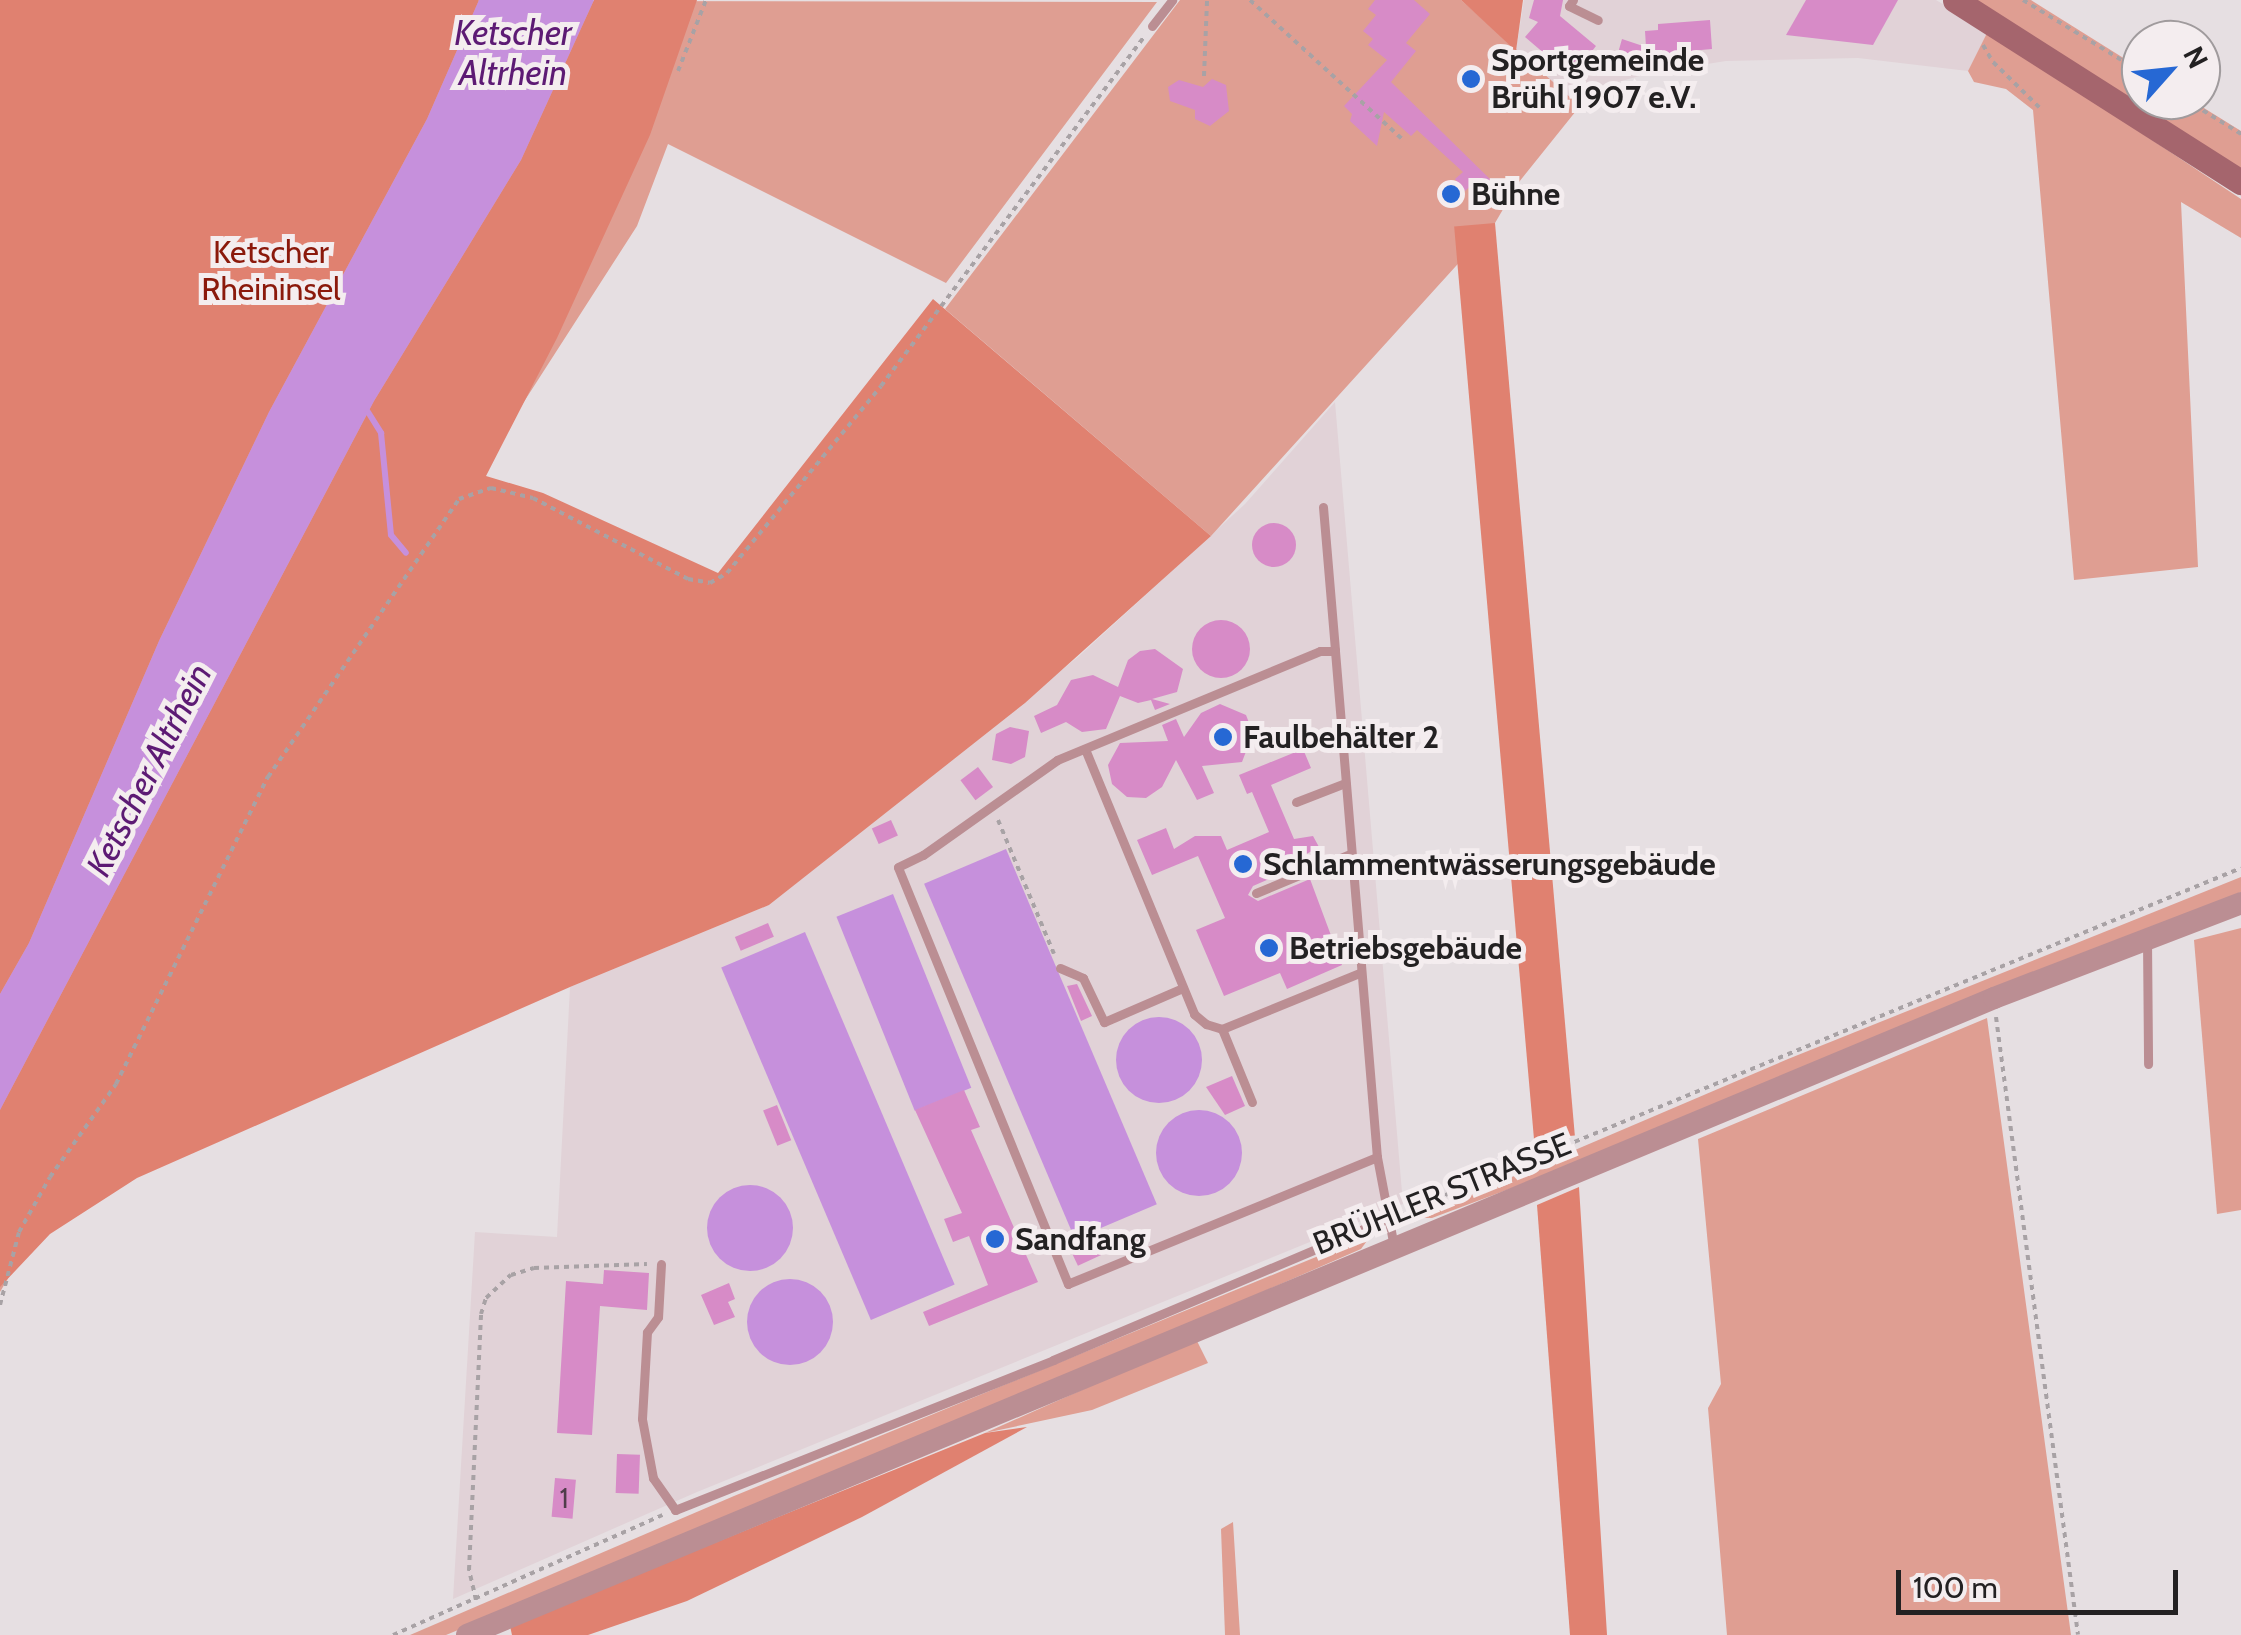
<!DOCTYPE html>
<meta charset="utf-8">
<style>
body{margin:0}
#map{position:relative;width:2241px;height:1635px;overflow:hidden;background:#e6dfe2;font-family:Cabin,sans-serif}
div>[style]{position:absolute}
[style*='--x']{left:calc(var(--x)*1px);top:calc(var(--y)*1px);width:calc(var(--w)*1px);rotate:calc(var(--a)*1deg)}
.built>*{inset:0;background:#e1d2d7}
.green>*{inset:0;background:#df9e92}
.forest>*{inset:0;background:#e08170;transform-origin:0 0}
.water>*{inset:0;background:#c690dc;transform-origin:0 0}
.round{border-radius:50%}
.stream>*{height:6px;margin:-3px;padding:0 3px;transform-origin:3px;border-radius:3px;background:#c690dc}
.building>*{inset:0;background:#d78bc7;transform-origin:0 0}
.path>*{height:4px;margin-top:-2px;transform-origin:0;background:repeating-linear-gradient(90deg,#a8a2a5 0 5px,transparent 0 10px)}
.service>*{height:9px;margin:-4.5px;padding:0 4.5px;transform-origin:4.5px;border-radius:4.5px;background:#bb8e93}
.tertiary>*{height:22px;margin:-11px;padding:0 11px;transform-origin:11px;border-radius:11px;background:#bb8e93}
.secondary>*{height:25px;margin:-12.5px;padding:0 12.5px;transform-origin:12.5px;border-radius:12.5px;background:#a5656d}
.dots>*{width:28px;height:28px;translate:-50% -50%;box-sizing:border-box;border:5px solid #f4edef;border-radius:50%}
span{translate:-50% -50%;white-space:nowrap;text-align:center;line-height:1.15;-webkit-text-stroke:10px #f4edef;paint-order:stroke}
.number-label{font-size:28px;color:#503c4b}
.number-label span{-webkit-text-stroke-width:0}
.poi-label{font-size:32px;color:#232122;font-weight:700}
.left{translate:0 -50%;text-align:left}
.park-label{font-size:32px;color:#8b190b}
.street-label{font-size:32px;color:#232122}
.water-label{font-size:35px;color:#5d1a74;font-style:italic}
.north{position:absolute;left:2121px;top:20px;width:100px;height:100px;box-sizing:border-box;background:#f4edef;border:2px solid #a09b9d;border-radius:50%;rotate:63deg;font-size:28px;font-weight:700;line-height:40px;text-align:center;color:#232122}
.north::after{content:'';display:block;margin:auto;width:35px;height:45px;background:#2668d4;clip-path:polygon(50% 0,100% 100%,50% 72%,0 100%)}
.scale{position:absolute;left:1896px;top:1570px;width:282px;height:45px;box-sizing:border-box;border:5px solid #232122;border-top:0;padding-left:12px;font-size:30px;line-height:35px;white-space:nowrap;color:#232122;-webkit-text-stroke:8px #f4edef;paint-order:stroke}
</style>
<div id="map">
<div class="built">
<i style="clip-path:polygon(1524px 0,1936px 0,1988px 31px,1968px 71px,1858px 58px,1726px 61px,1650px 73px,1593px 89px,1580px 106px,1516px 51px)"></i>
<i style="clip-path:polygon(1335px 402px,1403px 1204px,697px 1492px,453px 1599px,475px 1232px,557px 1237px,570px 987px,769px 905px,1078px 657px,1245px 504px)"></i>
</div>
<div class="green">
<i style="clip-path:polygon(0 0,1157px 2px,946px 283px,668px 144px,637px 226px,509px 425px,0 1292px)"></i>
<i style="clip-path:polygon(1180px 0,1461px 0,1580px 106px,1519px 182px,1495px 223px,1211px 536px,945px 309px)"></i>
<i style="clip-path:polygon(1971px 0,2031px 0,2141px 69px,2141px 100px,2191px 100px,2241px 131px,2241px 172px)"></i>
<i style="clip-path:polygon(1988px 31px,2241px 199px,2241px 238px,2181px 202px,2198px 567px,2074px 580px,2033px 110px,2006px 89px,1974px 82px,1968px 71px)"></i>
<i style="clip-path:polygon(2241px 877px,2241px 892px,1571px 1166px,1432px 1218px,1416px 1218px,1788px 1059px)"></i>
<i style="clip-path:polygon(2241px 928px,2241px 1210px,2217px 1214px,2194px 940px)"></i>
<i style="clip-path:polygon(1987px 1018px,2071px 1635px,1727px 1635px,1708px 1408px,1721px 1384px,1698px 1139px)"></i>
<i style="clip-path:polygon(1372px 1234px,1361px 1249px,1079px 1372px,446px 1635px,410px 1635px,734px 1496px)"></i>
<i style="clip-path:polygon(1196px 1339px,1208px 1363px,1092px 1410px,985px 1433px)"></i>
<i style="clip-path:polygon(1233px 1522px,1240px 1635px,1225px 1635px,1221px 1529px)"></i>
</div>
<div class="forest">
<i style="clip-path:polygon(0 0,479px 0,427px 119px,269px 412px,159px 641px,29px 943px,0 994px)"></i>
<i style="clip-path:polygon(594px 0,697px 0,650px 135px,557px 338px,486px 476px,543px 493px,718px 573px,933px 299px,1211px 536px,1025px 703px,769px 905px,570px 987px,137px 1178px,50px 1234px,0 1287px,0 1110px,374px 401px,521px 160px)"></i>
<i style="clip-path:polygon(1461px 0,1523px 0,1516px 51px)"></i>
<i style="left:1495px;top:223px;width:916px;height:41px;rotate:85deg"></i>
<i style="clip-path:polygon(1579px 1187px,1607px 1635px,1570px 1635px,1537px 1205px)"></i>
<i style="clip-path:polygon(1027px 1427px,862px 1517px,687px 1601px,588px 1635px,512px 1635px,510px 1626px,985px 1433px)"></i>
</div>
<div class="water">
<i style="clip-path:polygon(479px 0,594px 0,521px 160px,374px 401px,0 1110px,0 994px,29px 943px,159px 641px,269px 412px,427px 119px)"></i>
<i style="left:1006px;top:849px;width:386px;height:89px;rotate:67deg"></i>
<i style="left:893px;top:894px;width:209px;height:61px;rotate:68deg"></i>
<i style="left:805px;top:932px;width:383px;height:91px;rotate:67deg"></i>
<i class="round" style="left:1116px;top:1017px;width:86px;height:86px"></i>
<i class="round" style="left:1156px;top:1110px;width:86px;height:86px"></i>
<i class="round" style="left:707px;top:1185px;width:86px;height:86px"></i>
<i class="round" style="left:747px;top:1279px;width:86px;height:86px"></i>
</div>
<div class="stream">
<i style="--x:368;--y:412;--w:25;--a:58"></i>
<i style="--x:381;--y:433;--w:102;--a:84.4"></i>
<i style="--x:391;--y:535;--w:23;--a:50"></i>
</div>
<div class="building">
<i style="clip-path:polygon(1375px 0,1414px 0,1430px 14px,1406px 43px,1416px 51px,1391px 82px,1493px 182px,1484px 192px,1474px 183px,1465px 191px,1455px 179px,1463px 172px,1417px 130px,1411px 136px,1384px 112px,1377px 146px,1350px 121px,1352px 114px,1344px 106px,1387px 60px,1368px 45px,1373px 39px,1363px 31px,1376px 15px,1368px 9px)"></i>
<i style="clip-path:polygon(1534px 0,1563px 0,1560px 16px,1596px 46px,1582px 64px,1576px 60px,1566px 72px,1525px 37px,1538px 22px,1529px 18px)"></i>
<i style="clip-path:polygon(1806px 0,1898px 0,1873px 45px,1786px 35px)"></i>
<i style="clip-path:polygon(1710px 20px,1712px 49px,1668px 53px,1686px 60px,1648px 63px,1618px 53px,1622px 39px,1646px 47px,1645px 31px,1658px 30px,1658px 24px)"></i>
<i style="clip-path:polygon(1212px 79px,1226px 85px,1229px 111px,1210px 126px,1195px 119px,1195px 110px,1170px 101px,1168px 87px,1179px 80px,1203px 87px)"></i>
<i class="round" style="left:1252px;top:523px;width:44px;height:44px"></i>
<i class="round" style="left:1192px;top:620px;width:58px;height:58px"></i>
<i style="clip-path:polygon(1155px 649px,1183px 669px,1177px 692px,1152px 699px,1170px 704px,1155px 710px,1151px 700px,1138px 703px,1120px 696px,1106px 729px,1082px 732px,1066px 722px,1041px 733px,1034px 716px,1057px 705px,1071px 680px,1093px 675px,1118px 687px,1128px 660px,1140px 651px)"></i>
<i style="clip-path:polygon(1220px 704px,1246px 715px,1253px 733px,1242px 762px,1202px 766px,1214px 793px,1197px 800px,1176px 760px,1162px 787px,1146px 798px,1127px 797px,1112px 784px,1108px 765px,1120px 743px,1168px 741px,1162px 725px,1176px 719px,1184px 737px,1201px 713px)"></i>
<i style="clip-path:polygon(1010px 727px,1029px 731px,1025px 757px,1011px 764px,992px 760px,996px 734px)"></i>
<i style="clip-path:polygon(1303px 749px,1311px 768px,1271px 785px,1294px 839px,1313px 836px,1319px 847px,1301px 857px,1304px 864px,1253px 886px,1248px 895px,1258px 901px,1310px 879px,1342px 965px,1287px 989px,1280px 973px,1224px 996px,1196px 930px,1225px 918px,1198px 856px,1152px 875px,1137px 840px,1166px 828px,1174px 849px,1195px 836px,1221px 836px,1227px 850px,1269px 832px,1252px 792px,1247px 794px,1239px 775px)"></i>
<i style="left:978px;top:767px;width:25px;height:22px;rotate:53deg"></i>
<i style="left:891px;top:820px;width:17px;height:21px;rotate:66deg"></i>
<i style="left:768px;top:923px;width:15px;height:36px;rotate:67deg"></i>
<i style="clip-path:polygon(1077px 984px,1092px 1016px,1081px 1021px,1067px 986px)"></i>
<i style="clip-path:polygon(1232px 1076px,1245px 1106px,1225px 1115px,1206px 1087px)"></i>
<i style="clip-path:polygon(964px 1090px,980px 1127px,971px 1130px,1038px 1282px,929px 1326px,923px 1312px,988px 1285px,969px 1236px,953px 1242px,944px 1219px,962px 1213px,915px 1110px)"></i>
<i style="left:777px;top:1105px;width:38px;height:15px;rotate:68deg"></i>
<i style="left:1111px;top:1235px;width:14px;height:43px;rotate:65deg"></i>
<i style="clip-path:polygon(604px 1270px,649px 1273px,647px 1310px,600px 1306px,592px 1435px,557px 1433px,566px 1281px,603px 1284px)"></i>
<i style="clip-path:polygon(729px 1283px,735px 1299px,728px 1302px,735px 1317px,714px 1325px,701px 1295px)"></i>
<i style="left:617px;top:1454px;width:23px;height:39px;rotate:2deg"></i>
<i style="left:555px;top:1478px;width:21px;height:39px;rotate:5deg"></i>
</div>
<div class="path">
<i style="--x:1250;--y:0;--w:206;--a:42.4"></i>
<i style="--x:2023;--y:0;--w:138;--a:31.4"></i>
<i style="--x:1983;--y:45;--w:20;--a:60"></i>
<i style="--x:1993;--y:62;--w:67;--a:44.4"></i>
<i style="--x:678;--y:71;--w:76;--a:-68.5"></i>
<i style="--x:1204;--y:76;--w:76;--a:-87.7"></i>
<i style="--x:2186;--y:100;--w:65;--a:31.7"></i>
<i style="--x:998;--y:820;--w:145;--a:67.3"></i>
<i style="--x:1996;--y:1017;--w:623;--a:82.44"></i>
<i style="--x:1399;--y:1214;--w:910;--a:-22.34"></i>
<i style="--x:0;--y:1305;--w:75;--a:-75.4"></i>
<i style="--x:19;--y:1232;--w:63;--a:-60.6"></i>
<i style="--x:50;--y:1177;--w:114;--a:-54.6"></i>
<i style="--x:116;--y:1084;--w:343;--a:-63.7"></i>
<i style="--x:268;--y:777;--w:337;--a:-55.5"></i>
<i style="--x:459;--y:499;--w:34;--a:-19"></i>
<i style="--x:491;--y:488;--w:43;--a:13.4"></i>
<i style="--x:533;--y:498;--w:175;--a:27.6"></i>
<i style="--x:688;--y:579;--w:22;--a:10"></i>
<i style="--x:710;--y:583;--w:20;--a:-30"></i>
<i style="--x:727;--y:573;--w:242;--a:-50.5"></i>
<i style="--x:881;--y:386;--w:436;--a:-53"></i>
<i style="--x:476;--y:1600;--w:31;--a:-103"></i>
<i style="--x:469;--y:1570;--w:256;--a:-87.3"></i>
<i style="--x:481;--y:1314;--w:17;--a:-73"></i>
<i style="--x:486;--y:1298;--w:34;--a:-43"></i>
<i style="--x:511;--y:1275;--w:24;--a:-17"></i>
<i style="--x:534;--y:1268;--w:113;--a:-2"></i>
<i style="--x:393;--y:1635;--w:295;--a:-24"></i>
</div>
<div class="service">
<i style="--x:1573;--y:0;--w:7;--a:124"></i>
<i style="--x:1569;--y:6;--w:32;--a:26"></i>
<i style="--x:1152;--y:26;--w:33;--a:-52"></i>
<i style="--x:1323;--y:507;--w:144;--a:85.2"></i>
<i style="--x:1085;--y:749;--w:287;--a:67.6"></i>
<i style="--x:1194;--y:1014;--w:16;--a:40"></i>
<i style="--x:1206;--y:1024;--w:17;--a:17"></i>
<i style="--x:1222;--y:1029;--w:148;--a:-22.2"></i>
<i style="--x:1296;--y:802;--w:53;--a:-21.2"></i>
<i style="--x:1256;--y:893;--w:102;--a:-22.5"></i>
<i style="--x:2147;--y:940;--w:124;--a:89.5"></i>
<i style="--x:1060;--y:968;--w:25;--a:23"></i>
<i style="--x:1083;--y:978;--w:49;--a:64.5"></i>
<i style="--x:1104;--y:1022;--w:86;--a:-23.3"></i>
<i style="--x:1222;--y:1029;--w:79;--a:67.7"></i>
<i style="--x:1377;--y:1157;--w:334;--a:157.7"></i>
<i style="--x:1068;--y:1284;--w:450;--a:-112.2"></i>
<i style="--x:898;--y:867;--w:28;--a:-26"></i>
<i style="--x:923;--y:855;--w:164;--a:-35.3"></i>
<i style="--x:1057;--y:760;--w:285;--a:-22.5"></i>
<i style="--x:1320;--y:651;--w:15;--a:0"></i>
<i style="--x:1335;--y:651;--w:508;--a:85.26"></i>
<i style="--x:1377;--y:1157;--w:92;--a:79.3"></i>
<i style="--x:661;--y:1264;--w:53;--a:93.2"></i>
<i style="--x:658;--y:1317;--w:19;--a:126"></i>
<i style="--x:647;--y:1332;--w:87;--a:93.3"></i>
<i style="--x:642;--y:1419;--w:60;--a:79.4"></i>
<i style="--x:653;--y:1478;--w:39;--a:55"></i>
<i style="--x:675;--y:1510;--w:407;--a:-21.6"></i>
<i style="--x:1053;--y:1360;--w:363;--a:-22.9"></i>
</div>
<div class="tertiary">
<i style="--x:467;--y:1635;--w:1655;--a:-22.64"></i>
<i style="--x:1994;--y:998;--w:265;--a:-21"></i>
</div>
<div class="secondary">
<i style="--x:1955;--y:0;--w:339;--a:32.5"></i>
</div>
<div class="dots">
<i style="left:1471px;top:79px;background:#2668d4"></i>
<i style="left:1451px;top:194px;background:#2668d4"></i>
<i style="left:1223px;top:737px;background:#2668d4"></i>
<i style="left:1243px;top:864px;background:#2668d4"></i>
<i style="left:1269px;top:948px;background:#2668d4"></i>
<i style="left:995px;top:1239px;background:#2668d4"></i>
</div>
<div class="number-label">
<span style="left:564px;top:1498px">1</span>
</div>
<div class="poi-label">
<span class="left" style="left:1491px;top:79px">Sportgemeinde<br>Brühl 1907 e.V.</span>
<span class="left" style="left:1471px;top:194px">Bühne</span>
<span class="left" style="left:1243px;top:737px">Faulbehälter 2</span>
<span class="left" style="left:1263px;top:864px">Schlammentwässerungsgebäude</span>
<span class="left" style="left:1289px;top:948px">Betriebsgebäude</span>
<span class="left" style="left:1015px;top:1239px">Sandfang</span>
</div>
<div class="park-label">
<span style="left:271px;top:271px">Ketscher<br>Rheininsel</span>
</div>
<div class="street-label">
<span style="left:1442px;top:1194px;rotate:-22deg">BRÜHLER STRASSE</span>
</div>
<div class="water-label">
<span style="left:513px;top:53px">Ketscher<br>Altrhein</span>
<span style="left:149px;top:770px;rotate:-63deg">Ketscher Altrhein</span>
</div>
<div class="north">N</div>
<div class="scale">100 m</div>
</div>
